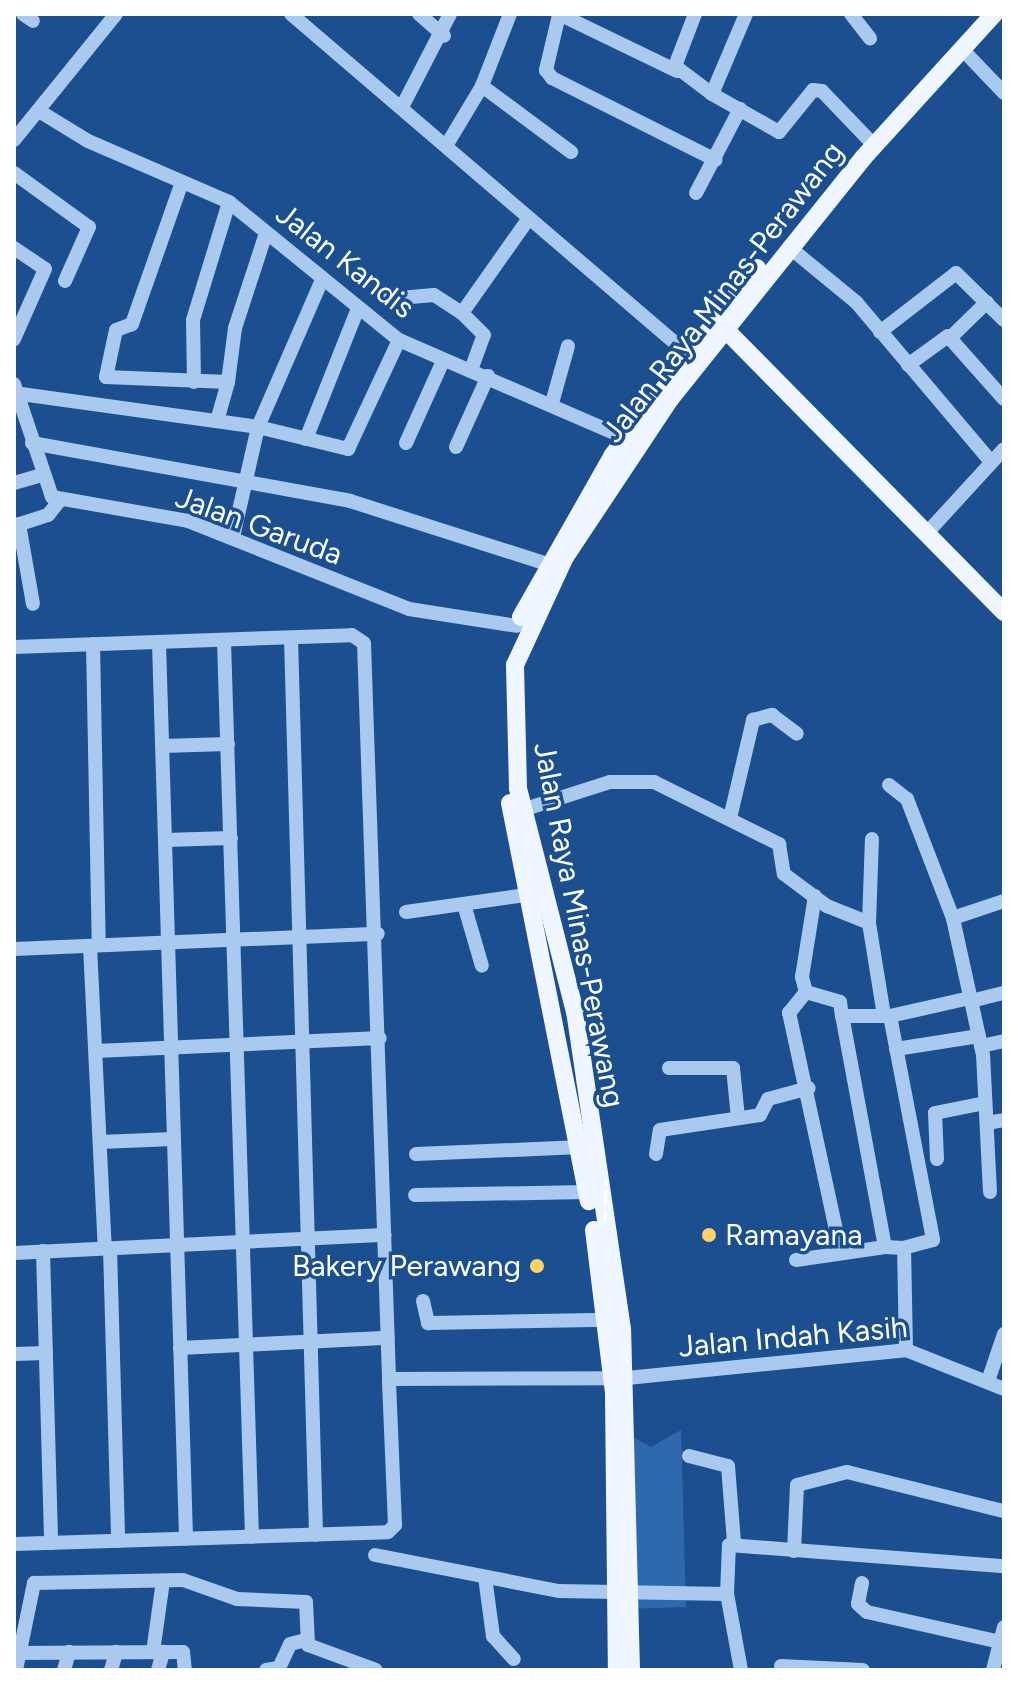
<!DOCTYPE html>
<style>
body{margin:0}
#map{position:relative;width:1018px;height:1684px;overflow:hidden;background:#1b4f8f;font-family:Figtree,sans-serif}
div>[style]{position:absolute}
[style*='--x']{left:calc(var(--x)*1px);top:calc(var(--y)*1px);width:calc(var(--w)*1px);rotate:calc(var(--a)*1deg)}
.green>*{inset:0;background:#2e69ad}
.minor>*{height:14px;margin:-7px;padding:0 7px;transform-origin:7px;border-radius:7px;background:#a9c9ee}
.major>*{height:18px;margin:-9px;padding:0 9px;transform-origin:9px;border-radius:9px;background:#f0f6ff}
.rail>*{height:3px;margin-top:-1.5px;transform-origin:0;background:repeating-linear-gradient(90deg,#fff 0 14px,transparent 0 20px)}
.dots>*{width:22px;height:22px;translate:-50% -50%;box-sizing:border-box;border:4px solid #1b4f8f;border-radius:50%}
span{translate:-50% -50%;white-space:nowrap;text-align:center;line-height:1.15;-webkit-text-stroke:7px #1b4f8f;paint-order:stroke}
.street-label{font-size:30px;color:#fff}
.poi-label{font-size:30px;color:#fff}
.left{translate:0 -50%;text-align:left}
.right{translate:-100% -50%;text-align:right}
.frame{position:absolute;inset:0;border:16px solid #fff;pointer-events:none}
</style>
<div id="map">
<div class="green">
<i style="clip-path:polygon(681px 1430px,686px 1607px,626px 1609px,625px 1433px,651px 1447px)"></i>
</div>
<div class="minor">
<i style="--x:23;--y:14;--w:12;--a:35"></i>
<i style="--x:291;--y:14;--w:532;--a:40.58"></i>
<i style="--x:419;--y:14;--w:33;--a:41"></i>
<i style="--x:510;--y:14;--w:77;--a:111.3"></i>
<i style="--x:482;--y:86;--w:111;--a:36.6"></i>
<i style="--x:559;--y:14;--w:131;--a:25.8"></i>
<i style="--x:695;--y:14;--w:56;--a:111"></i>
<i style="--x:675;--y:66;--w:46;--a:37.1"></i>
<i style="--x:746;--y:14;--w:87;--a:113"></i>
<i style="--x:712;--y:94;--w:77;--a:29.6"></i>
<i style="--x:779;--y:132;--w:54;--a:-51"></i>
<i style="--x:813;--y:90;--w:9;--a:6"></i>
<i style="--x:822;--y:91;--w:66;--a:46.2"></i>
<i style="--x:851;--y:14;--w:31;--a:52"></i>
<i style="--x:559;--y:15;--w:57;--a:103.3"></i>
<i style="--x:546;--y:70;--w:10;--a:53"></i>
<i style="--x:552;--y:78;--w:183;--a:26.6"></i>
<i style="--x:962;--y:49;--w:61;--a:46.3"></i>
<i style="--x:402;--y:107;--w:105;--a:-62.7"></i>
<i style="--x:39;--y:111;--w:57;--a:31.5"></i>
<i style="--x:88;--y:141;--w:154;--a:23.4"></i>
<i style="--x:229;--y:202;--w:219;--a:39.1"></i>
<i style="--x:399;--y:340;--w:246;--a:23.4"></i>
<i style="--x:14;--y:140;--w:162;--a:-51"></i>
<i style="--x:446;--y:146;--w:70;--a:-59"></i>
<i style="--x:14;--y:173;--w:92;--a:35.8"></i>
<i style="--x:89;--y:227;--w:59;--a:114"></i>
<i style="--x:182;--y:182;--w:151;--a:109.4"></i>
<i style="--x:132;--y:324;--w:17;--a:159"></i>
<i style="--x:116;--y:330;--w:48;--a:102"></i>
<i style="--x:106;--y:377;--w:122;--a:2.3"></i>
<i style="--x:228;--y:382;--w:54;--a:-82.6"></i>
<i style="--x:235;--y:328;--w:100;--a:-71.9"></i>
<i style="--x:696;--y:193;--w:95;--a:-62.4"></i>
<i style="--x:789;--y:247;--w:87;--a:39.4"></i>
<i style="--x:856;--y:302;--w:209;--a:49.8"></i>
<i style="--x:14;--y:248;--w:37;--a:34"></i>
<i style="--x:45;--y:269;--w:77;--a:113.9"></i>
<i style="--x:388;--y:299;--w:46;--a:-5"></i>
<i style="--x:434;--y:295;--w:33;--a:33"></i>
<i style="--x:880;--y:332;--w:96;--a:-37.8"></i>
<i style="--x:956;--y:273;--w:67;--a:44.4"></i>
<i style="--x:951;--y:337;--w:50;--a:-44.2"></i>
<i style="--x:908;--y:365;--w:49;--a:-35.9"></i>
<i style="--x:948;--y:336;--w:84;--a:48.4"></i>
<i style="--x:471;--y:370;--w:37;--a:-70"></i>
<i style="--x:484;--y:335;--w:31;--a:-135"></i>
<i style="--x:462;--y:313;--w:116;--a:-54.8"></i>
<i style="--x:194;--y:382;--w:62;--a:-90.9"></i>
<i style="--x:193;--y:320;--w:123;--a:-73"></i>
<i style="--x:14;--y:384;--w:119;--a:71.4"></i>
<i style="--x:52;--y:497;--w:138;--a:10"></i>
<i style="--x:188;--y:521;--w:238;--a:21.7"></i>
<i style="--x:409;--y:609;--w:109;--a:8.9"></i>
<i style="--x:21;--y:394;--w:239;--a:7.9"></i>
<i style="--x:258;--y:427;--w:93;--a:13.7"></i>
<i style="--x:348;--y:449;--w:120;--a:-64.9"></i>
<i style="--x:552;--y:403;--w:59;--a:-74.3"></i>
<i style="--x:217;--y:421;--w:41;--a:-74.2"></i>
<i style="--x:306;--y:439;--w:141;--a:-68.3"></i>
<i style="--x:32;--y:443;--w:323;--a:10.3"></i>
<i style="--x:350;--y:501;--w:208;--a:17.7"></i>
<i style="--x:406;--y:443;--w:90;--a:-65.7"></i>
<i style="--x:456;--y:447;--w:78;--a:-65.7"></i>
<i style="--x:14;--y:483;--w:29;--a:-16"></i>
<i style="--x:19;--y:524;--w:81;--a:80.1"></i>
<i style="--x:14;--y:526;--w:36;--a:-18"></i>
<i style="--x:48;--y:515;--w:19;--a:-51"></i>
<i style="--x:926;--y:534;--w:115;--a:-47.5"></i>
<i style="--x:233;--y:537;--w:113;--a:-77.2"></i>
<i style="--x:258;--y:427;--w:160;--a:-66.5"></i>
<i style="--x:291;--y:638;--w:897;--a:88.4"></i>
<i style="--x:224;--y:641;--w:896;--a:88.21"></i>
<i style="--x:159;--y:643;--w:896;--a:88.27"></i>
<i style="--x:93;--y:644;--w:301;--a:88.9"></i>
<i style="--x:14;--y:647;--w:338;--a:-2"></i>
<i style="--x:352;--y:635;--w:14;--a:34"></i>
<i style="--x:364;--y:643;--w:736;--a:88.05"></i>
<i style="--x:162;--y:746;--w:66;--a:-1.7"></i>
<i style="--x:889;--y:785;--w:23;--a:38"></i>
<i style="--x:907;--y:799;--w:128;--a:68.9"></i>
<i style="--x:516;--y:812;--w:99;--a:-17.7"></i>
<i style="--x:610;--y:782;--w:44;--a:0"></i>
<i style="--x:654;--y:782;--w:140;--a:26.4"></i>
<i style="--x:779;--y:844;--w:30;--a:81"></i>
<i style="--x:784;--y:874;--w:54;--a:36.7"></i>
<i style="--x:827;--y:906;--w:45;--a:22"></i>
<i style="--x:869;--y:923;--w:84;--a:-88"></i>
<i style="--x:731;--y:814;--w:97;--a:-76.8"></i>
<i style="--x:753;--y:720;--w:20;--a:-15"></i>
<i style="--x:772;--y:715;--w:31;--a:37"></i>
<i style="--x:165;--y:840;--w:66;--a:-1.7"></i>
<i style="--x:465;--y:908;--w:60;--a:73.7"></i>
<i style="--x:406;--y:912;--w:128;--a:-8.1"></i>
<i style="--x:869;--y:923;--w:94;--a:80.8"></i>
<i style="--x:90;--y:946;--w:302;--a:87.2"></i>
<i style="--x:14;--y:949;--w:364;--a:-2.4"></i>
<i style="--x:806;--y:992;--w:16;--a:-105"></i>
<i style="--x:802;--y:977;--w:82;--a:-80.9"></i>
<i style="--x:971;--y:1001;--w:34;--a:-14"></i>
<i style="--x:890;--y:1016;--w:228;--a:79.1"></i>
<i style="--x:933;--y:1240;--w:30;--a:165"></i>
<i style="--x:981;--y:1046;--w:24;--a:-12"></i>
<i style="--x:896;--y:1049;--w:84;--a:-8.9"></i>
<i style="--x:96;--y:1051;--w:284;--a:-2.6"></i>
<i style="--x:669;--y:1068;--w:64;--a:0"></i>
<i style="--x:733;--y:1068;--w:50;--a:84.3"></i>
<i style="--x:987;--y:1123;--w:17;--a:-10"></i>
<i style="--x:100;--y:1142;--w:73;--a:-2.4"></i>
<i style="--x:416;--y:1154;--w:165;--a:-2.4"></i>
<i style="--x:656;--y:1154;--w:24;--a:-81"></i>
<i style="--x:660;--y:1130;--w:101;--a:-8.5"></i>
<i style="--x:760;--y:1115;--w:18;--a:-63"></i>
<i style="--x:768;--y:1099;--w:42;--a:-15"></i>
<i style="--x:937;--y:1159;--w:46;--a:-92.5"></i>
<i style="--x:935;--y:1113;--w:51;--a:-11.3"></i>
<i style="--x:990;--y:1192;--w:137;--a:-92.9"></i>
<i style="--x:983;--y:1055;--w:140;--a:-102.4"></i>
<i style="--x:953;--y:918;--w:54;--a:-18.4"></i>
<i style="--x:415;--y:1195;--w:173;--a:-1"></i>
<i style="--x:110;--y:1248;--w:293;--a:88.4"></i>
<i style="--x:43;--y:1251;--w:292;--a:88.4"></i>
<i style="--x:14;--y:1253;--w:371;--a:-2.8"></i>
<i style="--x:841;--y:1253;--w:246;--a:-102.2"></i>
<i style="--x:789;--y:1013;--w:27;--a:-51"></i>
<i style="--x:806;--y:992;--w:35;--a:16"></i>
<i style="--x:840;--y:1002;--w:14;--a:82"></i>
<i style="--x:796;--y:1260;--w:90;--a:-8.3"></i>
<i style="--x:423;--y:1301;--w:23;--a:77"></i>
<i style="--x:428;--y:1323;--w:180;--a:-1"></i>
<i style="--x:180;--y:1348;--w:208;--a:-2.8"></i>
<i style="--x:906;--y:1350;--w:102;--a:-91.1"></i>
<i style="--x:904;--y:1248;--w:19;--a:-177"></i>
<i style="--x:885;--y:1247;--w:235;--a:-100.5"></i>
<i style="--x:842;--y:1016;--w:48;--a:0"></i>
<i style="--x:890;--y:1016;--w:82;--a:-12.7"></i>
<i style="--x:14;--y:1354;--w:32;--a:-2"></i>
<i style="--x:988;--y:1381;--w:50;--a:-71.2"></i>
<i style="--x:689;--y:1456;--w:40;--a:14.4"></i>
<i style="--x:728;--y:1466;--w:77;--a:85.5"></i>
<i style="--x:14;--y:1544;--w:374;--a:-1.8"></i>
<i style="--x:388;--y:1532;--w:10;--a:-45"></i>
<i style="--x:395;--y:1525;--w:146;--a:-92.4"></i>
<i style="--x:389;--y:1379;--w:238;--a:-0.2"></i>
<i style="--x:627;--y:1378;--w:280;--a:-5.7"></i>
<i style="--x:906;--y:1350;--w:105;--a:21.7"></i>
<i style="--x:794;--y:1551;--w:66;--a:-87.4"></i>
<i style="--x:797;--y:1485;--w:52;--a:-14.6"></i>
<i style="--x:847;--y:1472;--w:162;--a:14"></i>
<i style="--x:375;--y:1555;--w:187;--a:11.1"></i>
<i style="--x:559;--y:1591;--w:168;--a:1"></i>
<i style="--x:485;--y:1577;--w:60;--a:82.3"></i>
<i style="--x:493;--y:1636;--w:31;--a:48"></i>
<i style="--x:862;--y:1583;--w:21;--a:101"></i>
<i style="--x:858;--y:1604;--w:12;--a:42"></i>
<i style="--x:867;--y:1612;--w:136;--a:12.7"></i>
<i style="--x:153;--y:1652;--w:72;--a:-82"></i>
<i style="--x:14;--y:1653;--w:169;--a:-0.3"></i>
<i style="--x:183;--y:1652;--w:18;--a:84"></i>
<i style="--x:781;--y:1666;--w:82;--a:2.8"></i>
<i style="--x:16;--y:1670;--w:89;--a:-78.3"></i>
<i style="--x:34;--y:1583;--w:149;--a:-1.2"></i>
<i style="--x:183;--y:1580;--w:57;--a:19.4"></i>
<i style="--x:237;--y:1599;--w:69;--a:2.5"></i>
<i style="--x:306;--y:1602;--w:43;--a:87.3"></i>
<i style="--x:308;--y:1645;--w:72;--a:20.2"></i>
<i style="--x:64;--y:1670;--w:19;--a:-74"></i>
<i style="--x:111;--y:1670;--w:19;--a:-74"></i>
<i style="--x:158;--y:1670;--w:19;--a:-74"></i>
<i style="--x:266;--y:1670;--w:13;--a:-9"></i>
<i style="--x:279;--y:1668;--w:26;--a:-65"></i>
<i style="--x:290;--y:1644;--w:16;--a:-14"></i>
<i style="--x:741;--y:1670;--w:77;--a:-100.4"></i>
<i style="--x:727;--y:1594;--w:49;--a:-87.7"></i>
<i style="--x:729;--y:1545;--w:276;--a:4.4"></i>
<i style="--x:993;--y:1670;--w:44;--a:-75.7"></i>
</div>
<div class="major">
<i style="--x:717;--y:321;--w:409;--a:45.4"></i>
<i style="--x:521;--y:617;--w:186;--a:-60.4"></i>
<i style="--x:613;--y:455;--w:236;--a:-52.4"></i>
<i style="--x:510;--y:803;--w:406;--a:78.8"></i>
<i style="--x:594;--y:1230;--w:165;--a:83"></i>
<i style="--x:614;--y:1394;--w:276;--a:89.4"></i>
<i style="--x:631;--y:1670;--w:341;--a:-91.5"></i>
<i style="--x:622;--y:1329;--w:320;--a:-98.4"></i>
<i style="--x:575;--y:1012;--w:231;--a:-104.3"></i>
<i style="--x:518;--y:788;--w:123;--a:-91.4"></i>
<i style="--x:515;--y:665;--w:119;--a:-65.2"></i>
<i style="--x:565;--y:557;--w:190;--a:-56.4"></i>
<i style="--x:670;--y:399;--w:309;--a:-51.3"></i>
<i style="--x:863;--y:158;--w:195;--a:-47.7"></i>
</div>
<div class="rail">
<i style="--x:605;--y:1224;--w:46;--a:-88.8"></i>
</div>
<div class="dots">
<i style="left:709px;top:1235px;background:#ffd166"></i>
<i style="left:537px;top:1266px;background:#ffd166"></i>
</div>
<div class="street-label">
<span style="left:345px;top:261px;rotate:38deg">Jalan Kandis</span>
<span style="left:723px;top:292px;rotate:-52deg">Jalan Raya Minas-Perawang</span>
<span style="left:259px;top:526px;rotate:20deg">Jalan Garuda</span>
<span style="left:579px;top:925px;rotate:79deg">Jalan Raya Minas-Perawang</span>
<span style="left:793px;top:1337px;rotate:-5deg">Jalan Indah Kasih</span>
</div>
<div class="poi-label">
<span class="left" style="left:725px;top:1235px">Ramayana</span>
<span class="right" style="left:521px;top:1266px">Bakery Perawang</span>
</div>
<div class="frame"></div>
</div>
